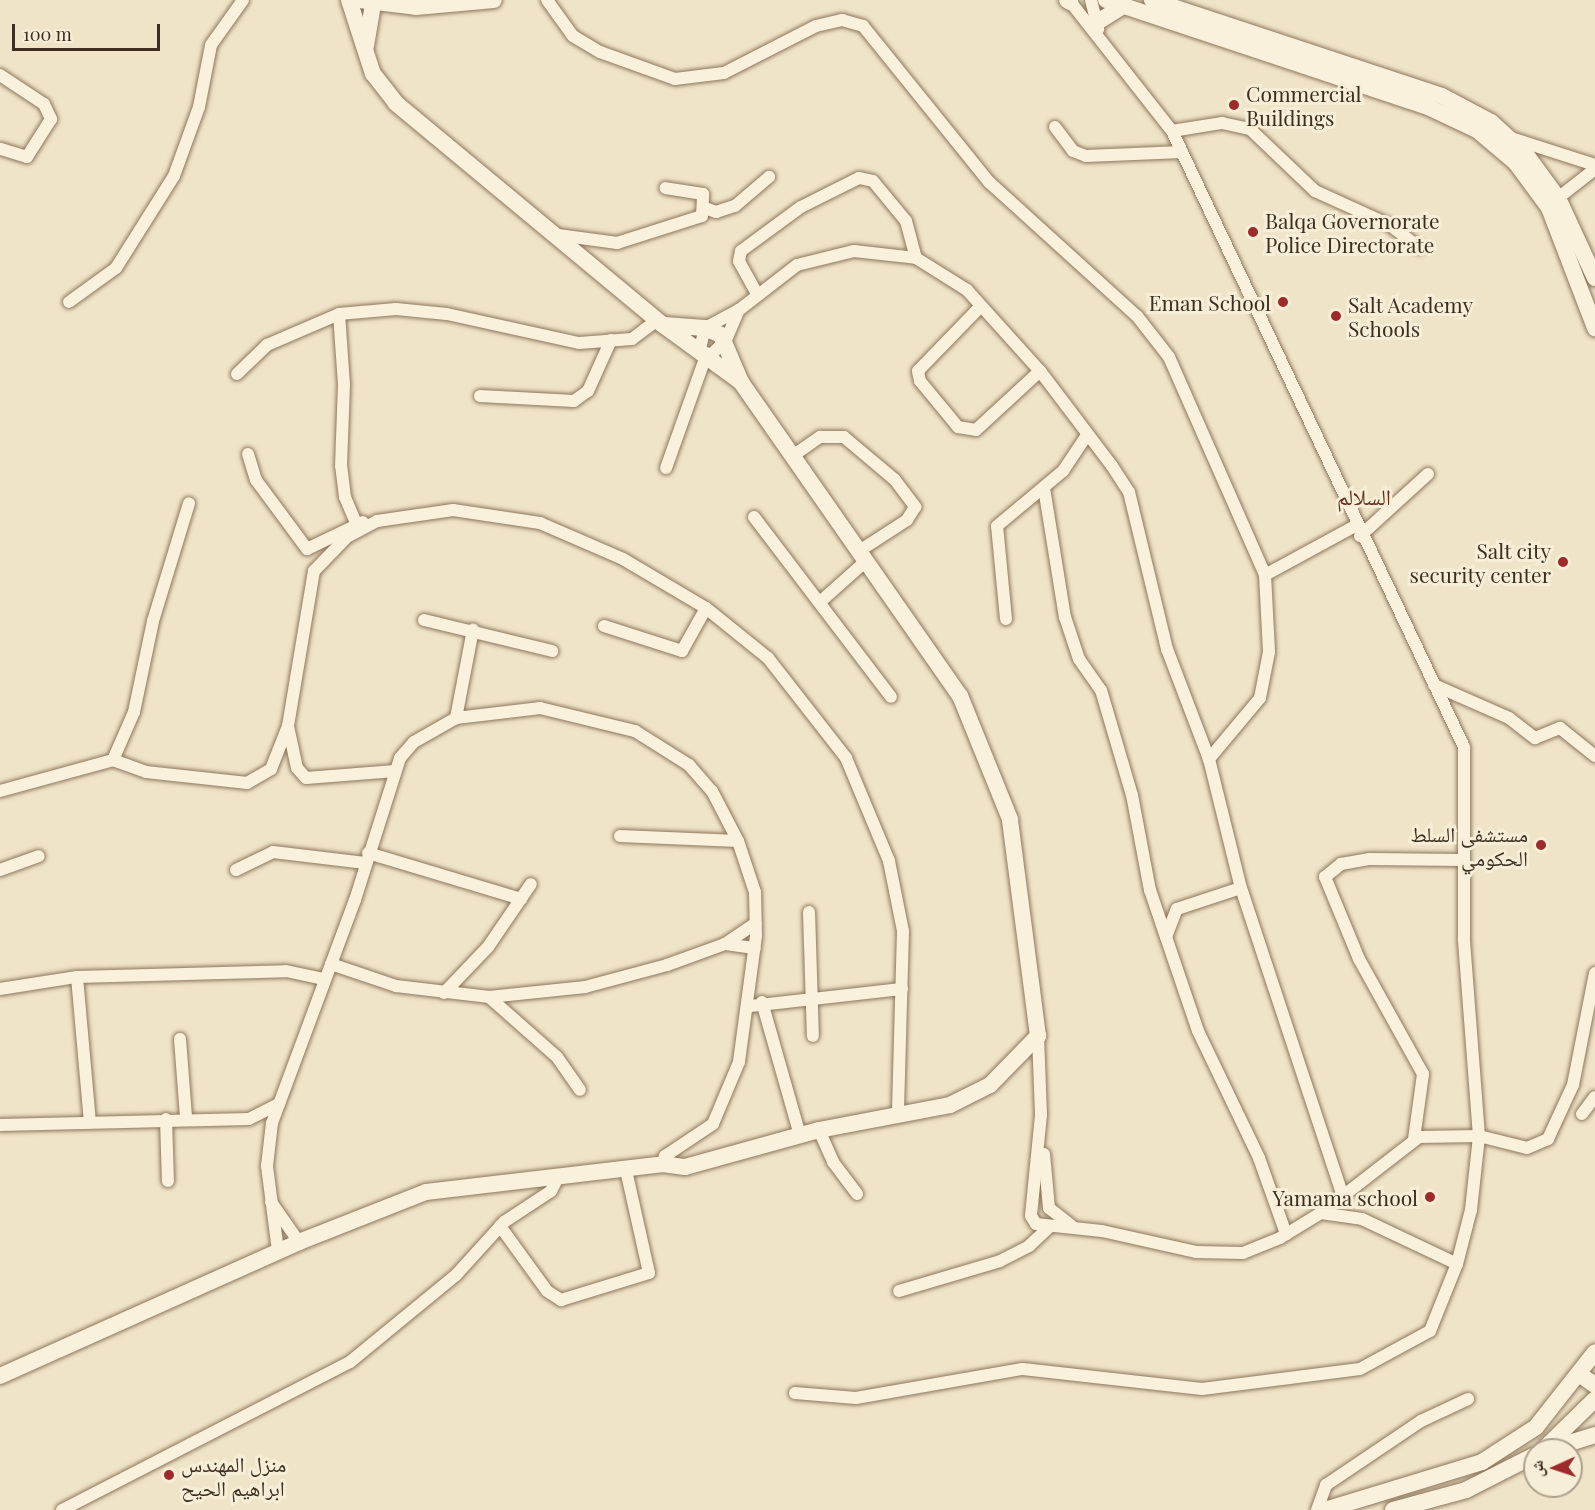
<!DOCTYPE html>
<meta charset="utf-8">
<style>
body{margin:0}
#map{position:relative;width:1595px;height:1510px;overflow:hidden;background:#f0e4c8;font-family:"Playfair Display","Noto Naskh Arabic",serif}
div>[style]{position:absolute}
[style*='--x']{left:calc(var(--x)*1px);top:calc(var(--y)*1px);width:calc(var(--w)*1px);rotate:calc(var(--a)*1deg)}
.roads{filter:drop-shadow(0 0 2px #8d765c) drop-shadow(0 0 2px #8d765c)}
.street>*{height:12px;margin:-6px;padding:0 6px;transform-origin:6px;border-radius:6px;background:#faf1dc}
.secondary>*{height:16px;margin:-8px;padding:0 8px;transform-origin:8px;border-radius:8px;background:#faf1dc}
.dots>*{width:16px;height:16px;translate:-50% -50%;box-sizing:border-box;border:3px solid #f7eed8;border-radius:50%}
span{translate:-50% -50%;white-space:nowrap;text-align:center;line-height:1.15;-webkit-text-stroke:6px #f7eed8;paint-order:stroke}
.poi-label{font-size:21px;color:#3d2e20}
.left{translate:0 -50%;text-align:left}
.right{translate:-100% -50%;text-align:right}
.neighbourhood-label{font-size:22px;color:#6b2e1e}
.north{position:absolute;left:1523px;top:1438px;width:60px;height:60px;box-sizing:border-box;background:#f7eed8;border:2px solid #ada18e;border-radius:50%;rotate:267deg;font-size:16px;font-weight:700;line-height:24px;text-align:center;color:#3d2e20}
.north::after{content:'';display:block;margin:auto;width:21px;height:27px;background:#9e2a2b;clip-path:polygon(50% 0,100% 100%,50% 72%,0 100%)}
.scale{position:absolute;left:12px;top:24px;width:148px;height:27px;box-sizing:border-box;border:3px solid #3d2e20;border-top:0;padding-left:8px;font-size:18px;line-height:21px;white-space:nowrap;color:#3d2e20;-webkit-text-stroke:4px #f7eed8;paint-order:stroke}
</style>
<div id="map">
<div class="roads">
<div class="street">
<i style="--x:547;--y:0;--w:44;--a:54.2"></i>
<i style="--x:573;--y:36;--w:31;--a:31"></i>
<i style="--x:600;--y:52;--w:80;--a:19.8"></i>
<i style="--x:675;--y:79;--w:49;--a:-7"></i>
<i style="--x:724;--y:73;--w:103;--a:-27.1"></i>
<i style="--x:816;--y:26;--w:27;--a:-13"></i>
<i style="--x:842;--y:20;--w:22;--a:16"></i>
<i style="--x:863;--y:26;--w:201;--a:51.1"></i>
<i style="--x:989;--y:182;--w:200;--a:42.2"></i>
<i style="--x:1137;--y:316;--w:52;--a:52"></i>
<i style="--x:1169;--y:357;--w:238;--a:66.2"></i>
<i style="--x:1265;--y:575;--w:77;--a:87"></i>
<i style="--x:1269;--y:652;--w:47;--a:101.1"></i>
<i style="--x:1260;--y:698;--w:80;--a:129.9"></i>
<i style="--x:1091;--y:0;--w:30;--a:76"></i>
<i style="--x:0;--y:75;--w:53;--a:33.4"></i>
<i style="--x:44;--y:104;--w:17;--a:65"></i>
<i style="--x:51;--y:119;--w:45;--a:122.3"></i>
<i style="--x:27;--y:157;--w:28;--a:-163"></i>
<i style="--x:1055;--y:127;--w:30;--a:53"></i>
<i style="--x:1073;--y:151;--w:14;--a:21"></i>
<i style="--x:1086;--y:156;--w:96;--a:-2.4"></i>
<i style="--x:1172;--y:131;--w:51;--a:-9.1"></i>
<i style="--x:1222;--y:123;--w:29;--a:12"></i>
<i style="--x:1250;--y:129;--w:90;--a:43.6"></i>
<i style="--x:1315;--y:191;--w:82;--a:24.4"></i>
<i style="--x:1390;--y:225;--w:37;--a:38"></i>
<i style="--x:1514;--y:139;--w:85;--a:17.8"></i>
<i style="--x:1558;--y:198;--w:47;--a:-38.1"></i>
<i style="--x:705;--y:208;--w:12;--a:20"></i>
<i style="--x:716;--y:212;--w:20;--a:-18"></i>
<i style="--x:735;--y:206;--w:45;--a:-40.5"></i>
<i style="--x:558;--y:235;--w:60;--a:7.7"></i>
<i style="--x:617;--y:243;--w:89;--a:-17.6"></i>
<i style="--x:702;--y:216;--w:22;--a:-87"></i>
<i style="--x:703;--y:194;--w:38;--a:-171"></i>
<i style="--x:756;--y:292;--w:35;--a:-119"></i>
<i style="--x:739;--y:261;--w:10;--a:-79"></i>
<i style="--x:741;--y:251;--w:74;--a:-36.3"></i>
<i style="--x:801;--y:207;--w:65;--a:-26.6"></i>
<i style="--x:859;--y:178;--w:14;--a:12"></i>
<i style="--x:873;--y:181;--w:52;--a:50.5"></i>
<i style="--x:906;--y:221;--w:38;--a:75"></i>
<i style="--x:69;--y:302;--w:58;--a:-35.9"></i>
<i style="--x:116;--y:268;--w:109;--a:-57.8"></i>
<i style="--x:174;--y:176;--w:73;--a:-70.1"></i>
<i style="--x:199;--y:107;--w:63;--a:-79"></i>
<i style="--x:211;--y:45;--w:55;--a:-54.6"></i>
<i style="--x:980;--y:307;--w:89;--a:134.1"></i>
<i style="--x:918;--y:371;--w:10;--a:79"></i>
<i style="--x:920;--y:381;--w:60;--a:50.4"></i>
<i style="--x:958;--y:427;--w:18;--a:9"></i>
<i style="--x:976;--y:430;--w:87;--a:-42.7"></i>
<i style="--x:700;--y:349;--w:22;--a:-77"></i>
<i style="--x:705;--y:328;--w:38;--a:-28"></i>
<i style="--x:711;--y:355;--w:21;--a:-45"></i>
<i style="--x:726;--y:340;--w:33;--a:-67"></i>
<i style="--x:739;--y:310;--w:73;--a:-37.8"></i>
<i style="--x:797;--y:265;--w:59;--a:-13.8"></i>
<i style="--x:854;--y:251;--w:62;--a:6.4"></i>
<i style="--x:916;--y:258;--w:60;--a:32.1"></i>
<i style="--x:967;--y:290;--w:109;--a:48"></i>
<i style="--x:1040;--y:371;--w:119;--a:52.8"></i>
<i style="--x:1112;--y:466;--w:31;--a:57"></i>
<i style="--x:1129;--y:492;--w:162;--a:76.4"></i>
<i style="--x:1167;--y:649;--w:118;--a:69.1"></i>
<i style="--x:1209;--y:759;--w:133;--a:76.1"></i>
<i style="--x:1241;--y:888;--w:322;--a:71.7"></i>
<i style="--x:237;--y:374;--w:42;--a:-44"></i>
<i style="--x:267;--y:345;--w:78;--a:-23.3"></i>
<i style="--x:480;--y:396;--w:94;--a:3"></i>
<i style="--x:574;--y:401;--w:17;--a:-36"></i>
<i style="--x:588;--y:391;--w:56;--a:-65.7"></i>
<i style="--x:248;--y:454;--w:27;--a:73"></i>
<i style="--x:256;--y:480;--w:86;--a:53.5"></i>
<i style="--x:307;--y:549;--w:62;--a:-25.7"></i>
<i style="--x:794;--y:455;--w:32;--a:-35"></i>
<i style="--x:820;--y:437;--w:24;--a:0"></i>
<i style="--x:844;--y:437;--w:67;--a:40.1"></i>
<i style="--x:895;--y:480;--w:34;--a:53"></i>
<i style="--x:915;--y:507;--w:15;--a:122"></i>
<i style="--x:907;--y:520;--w:57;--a:147.1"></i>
<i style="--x:666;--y:468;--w:122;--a:-70.4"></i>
<i style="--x:1044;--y:488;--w:131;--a:80.8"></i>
<i style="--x:1065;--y:617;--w:44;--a:71.6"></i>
<i style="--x:1079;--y:659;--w:38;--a:55"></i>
<i style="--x:1101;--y:690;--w:109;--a:73.6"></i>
<i style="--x:1132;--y:795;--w:97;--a:79.3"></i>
<i style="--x:1150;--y:890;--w:149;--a:71.2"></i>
<i style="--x:1198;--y:1031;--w:141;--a:64.3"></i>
<i style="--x:1259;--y:1158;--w:81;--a:70.4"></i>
<i style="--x:754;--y:517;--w:226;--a:52.7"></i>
<i style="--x:356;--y:523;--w:28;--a:-113"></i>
<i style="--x:345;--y:497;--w:31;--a:-97"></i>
<i style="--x:341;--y:466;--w:81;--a:-87.9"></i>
<i style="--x:344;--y:385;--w:71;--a:-94"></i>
<i style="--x:339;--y:314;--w:57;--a:-5"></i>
<i style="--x:396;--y:309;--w:51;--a:5.6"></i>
<i style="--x:447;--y:314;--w:135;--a:12.4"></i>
<i style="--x:579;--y:343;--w:53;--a:-4.3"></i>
<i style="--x:632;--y:339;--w:31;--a:-37"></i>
<i style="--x:1360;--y:536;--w:92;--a:-42.4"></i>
<i style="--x:1265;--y:575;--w:102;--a:-28.6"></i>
<i style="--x:820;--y:602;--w:62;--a:-41.7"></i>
<i style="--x:1006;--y:619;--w:93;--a:-95.5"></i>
<i style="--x:997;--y:526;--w:86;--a:-39.8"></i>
<i style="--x:1063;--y:471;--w:43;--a:-56.3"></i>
<i style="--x:424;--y:620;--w:132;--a:13.6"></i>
<i style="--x:604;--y:626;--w:82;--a:17.8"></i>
<i style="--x:682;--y:651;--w:49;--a:-60.8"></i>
<i style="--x:1434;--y:685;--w:82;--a:23.7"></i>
<i style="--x:1509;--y:718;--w:33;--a:38"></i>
<i style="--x:1535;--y:738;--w:27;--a:-22"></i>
<i style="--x:1560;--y:728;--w:45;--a:38.7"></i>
<i style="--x:456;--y:718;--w:90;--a:-79.1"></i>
<i style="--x:113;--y:760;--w:35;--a:20"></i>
<i style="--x:146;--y:772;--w:102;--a:6.2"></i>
<i style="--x:247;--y:783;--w:28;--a:-30"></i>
<i style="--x:271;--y:769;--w:46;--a:-68.4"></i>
<i style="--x:395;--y:771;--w:89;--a:175.5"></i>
<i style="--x:306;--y:778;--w:13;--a:-132"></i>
<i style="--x:297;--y:768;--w:43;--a:-102.1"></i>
<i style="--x:288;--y:726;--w:157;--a:-80.5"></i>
<i style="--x:314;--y:571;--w:47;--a:-45.9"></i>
<i style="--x:347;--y:537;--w:34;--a:-28"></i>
<i style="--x:377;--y:521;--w:77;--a:-8.2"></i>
<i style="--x:453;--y:510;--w:88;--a:8.5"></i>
<i style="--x:540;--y:523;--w:90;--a:23.4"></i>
<i style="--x:623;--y:559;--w:96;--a:30.6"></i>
<i style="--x:706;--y:608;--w:80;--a:38.9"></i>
<i style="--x:768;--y:658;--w:127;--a:52"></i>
<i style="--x:846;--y:758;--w:112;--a:67.3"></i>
<i style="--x:889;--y:861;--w:71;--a:78.7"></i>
<i style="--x:903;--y:931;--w:184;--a:91.6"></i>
<i style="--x:0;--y:791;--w:117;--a:-15.3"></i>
<i style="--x:113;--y:760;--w:52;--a:-66.4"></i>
<i style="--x:134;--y:712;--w:93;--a:-78.2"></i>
<i style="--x:153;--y:621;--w:123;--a:-73"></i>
<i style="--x:620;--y:836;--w:118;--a:2.4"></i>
<i style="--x:368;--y:853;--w:160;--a:16.7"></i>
<i style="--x:0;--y:870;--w:41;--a:-19.7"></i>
<i style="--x:236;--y:870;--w:41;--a:-25.9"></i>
<i style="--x:273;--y:852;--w:93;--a:6.8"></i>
<i style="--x:809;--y:912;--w:124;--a:88.2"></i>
<i style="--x:1166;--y:937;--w:30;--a:-69"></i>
<i style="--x:1177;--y:909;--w:67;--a:-18.2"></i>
<i style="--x:725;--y:944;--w:30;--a:8"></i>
<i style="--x:331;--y:964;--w:69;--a:18.7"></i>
<i style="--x:396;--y:986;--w:94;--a:6.7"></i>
<i style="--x:489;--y:997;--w:97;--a:-5.9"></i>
<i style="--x:585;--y:987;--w:85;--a:-15"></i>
<i style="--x:667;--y:965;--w:62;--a:-19.9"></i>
<i style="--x:725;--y:944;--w:37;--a:-34"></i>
<i style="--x:77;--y:977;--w:146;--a:84.9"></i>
<i style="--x:0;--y:989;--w:78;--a:-8.9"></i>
<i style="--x:77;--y:977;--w:209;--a:-1.6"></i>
<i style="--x:286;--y:971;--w:39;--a:12"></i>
<i style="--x:444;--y:993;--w:64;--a:-46.3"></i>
<i style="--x:488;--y:947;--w:76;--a:-55.7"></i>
<i style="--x:489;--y:997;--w:91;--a:41.4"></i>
<i style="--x:557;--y:1057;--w:40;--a:55.1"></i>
<i style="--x:762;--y:1002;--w:138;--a:74.1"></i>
<i style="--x:750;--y:1006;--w:153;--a:-6.4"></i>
<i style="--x:1038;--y:1036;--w:79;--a:87.8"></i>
<i style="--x:1041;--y:1115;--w:101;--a:95.7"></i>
<i style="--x:1031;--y:1216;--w:9;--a:58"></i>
<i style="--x:1036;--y:1224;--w:66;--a:6.1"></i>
<i style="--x:1102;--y:1231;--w:96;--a:12.6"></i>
<i style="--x:1196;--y:1252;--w:47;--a:1.2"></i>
<i style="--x:1243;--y:1253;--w:40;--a:-22"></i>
<i style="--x:1280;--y:1238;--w:48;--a:-31.4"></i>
<i style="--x:1321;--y:1213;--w:124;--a:-37.8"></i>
<i style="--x:1419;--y:1137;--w:60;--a:-1"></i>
<i style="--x:1479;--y:1136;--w:49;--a:14"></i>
<i style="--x:1527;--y:1148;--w:23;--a:-23"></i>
<i style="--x:1548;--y:1139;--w:60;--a:-65.2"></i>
<i style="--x:1573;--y:1085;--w:114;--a:-78.9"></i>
<i style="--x:180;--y:1039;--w:78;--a:85.6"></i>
<i style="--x:1582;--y:1114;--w:21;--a:-53"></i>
<i style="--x:166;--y:1119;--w:62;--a:88.2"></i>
<i style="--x:0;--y:1125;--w:249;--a:-1.4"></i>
<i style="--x:249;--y:1119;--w:34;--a:-27"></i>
<i style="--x:819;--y:1130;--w:35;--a:66"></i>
<i style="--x:833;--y:1162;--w:40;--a:53"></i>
<i style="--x:1414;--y:1139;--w:66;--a:-82.1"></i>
<i style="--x:1423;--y:1074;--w:132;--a:-119.1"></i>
<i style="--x:1359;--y:959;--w:89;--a:-112.5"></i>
<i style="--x:1325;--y:877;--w:21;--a:-39"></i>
<i style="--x:1341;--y:864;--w:28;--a:-10"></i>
<i style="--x:1369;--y:859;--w:93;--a:0.6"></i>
<i style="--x:1044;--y:1154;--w:54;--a:84.7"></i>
<i style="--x:1049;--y:1208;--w:29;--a:38"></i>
<i style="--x:271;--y:1202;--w:49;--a:55"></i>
<i style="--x:1321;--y:1213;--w:41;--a:8.3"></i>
<i style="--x:1362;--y:1219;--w:105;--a:25.3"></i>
<i style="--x:500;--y:1226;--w:80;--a:54.1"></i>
<i style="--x:547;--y:1291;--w:17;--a:33"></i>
<i style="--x:561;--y:1300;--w:92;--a:-17.1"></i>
<i style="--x:649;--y:1273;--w:106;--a:-102.6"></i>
<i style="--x:278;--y:1251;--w:86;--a:-97.4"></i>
<i style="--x:267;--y:1166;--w:43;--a:-83.4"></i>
<i style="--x:272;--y:1123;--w:238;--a:-69.6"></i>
<i style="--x:355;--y:900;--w:149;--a:-72.4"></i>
<i style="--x:400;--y:758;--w:21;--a:-49"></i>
<i style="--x:414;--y:742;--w:48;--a:-29.7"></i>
<i style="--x:456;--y:718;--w:85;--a:-6.8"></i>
<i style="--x:540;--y:708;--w:98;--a:13.6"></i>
<i style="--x:635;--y:731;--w:64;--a:32.2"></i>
<i style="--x:689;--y:765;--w:35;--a:49"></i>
<i style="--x:712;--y:791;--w:56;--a:62.5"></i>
<i style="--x:738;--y:841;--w:54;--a:71.6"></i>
<i style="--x:755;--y:892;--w:44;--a:88.7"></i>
<i style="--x:756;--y:936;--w:127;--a:97.7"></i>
<i style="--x:739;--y:1062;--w:67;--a:112.8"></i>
<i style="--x:713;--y:1124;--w:58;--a:146.3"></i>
<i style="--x:665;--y:1156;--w:8;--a:104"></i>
<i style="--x:899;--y:1291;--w:105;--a:-16.5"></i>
<i style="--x:1000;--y:1261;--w:33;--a:-27"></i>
<i style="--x:1029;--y:1246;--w:25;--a:-43"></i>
<i style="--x:795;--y:1393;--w:61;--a:4.7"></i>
<i style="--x:856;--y:1398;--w:169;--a:-9.9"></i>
<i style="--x:1023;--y:1369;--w:180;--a:6.4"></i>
<i style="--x:1202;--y:1389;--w:159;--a:-7.2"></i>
<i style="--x:1360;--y:1369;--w:80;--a:-28.5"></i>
<i style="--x:1430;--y:1331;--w:72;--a:-68.1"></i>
<i style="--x:1457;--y:1264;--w:56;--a:-75.5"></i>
<i style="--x:1471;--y:1210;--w:74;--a:-83.8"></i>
<i style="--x:1479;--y:1136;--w:198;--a:-94.4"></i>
<i style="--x:1464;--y:939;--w:192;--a:-90"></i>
<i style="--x:1464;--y:747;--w:682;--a:-115.36"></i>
<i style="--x:1172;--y:131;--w:167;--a:-128.2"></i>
<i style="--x:62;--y:1510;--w:324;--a:-27.2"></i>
<i style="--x:350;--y:1362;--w:137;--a:-39.4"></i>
<i style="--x:456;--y:1275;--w:72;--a:-47.8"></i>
<i style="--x:504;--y:1222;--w:56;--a:-33.4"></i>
<i style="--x:551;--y:1191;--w:11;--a:-63"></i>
<i style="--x:1317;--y:1510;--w:27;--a:-70"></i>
<i style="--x:1326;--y:1485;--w:115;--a:-34"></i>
<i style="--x:1421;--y:1421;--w:52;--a:-25.1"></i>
</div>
<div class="secondary">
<i style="--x:360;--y:0;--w:56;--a:7.1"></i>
<i style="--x:416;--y:7;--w:78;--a:-5.1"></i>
<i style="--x:1067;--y:0;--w:4;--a:34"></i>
<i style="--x:1106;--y:0;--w:339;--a:18.4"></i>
<i style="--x:1428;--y:107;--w:54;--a:25.1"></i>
<i style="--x:1477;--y:130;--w:51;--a:40.2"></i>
<i style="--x:1516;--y:163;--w:56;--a:53.7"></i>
<i style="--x:1549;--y:208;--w:129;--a:69"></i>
<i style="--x:1152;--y:0;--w:305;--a:18.3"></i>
<i style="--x:1442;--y:96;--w:55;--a:28"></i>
<i style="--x:1491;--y:122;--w:46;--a:42.4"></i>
<i style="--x:1525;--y:153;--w:56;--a:53.7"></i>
<i style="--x:1558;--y:198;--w:88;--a:65.2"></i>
<i style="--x:1096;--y:23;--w:31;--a:-32"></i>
<i style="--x:366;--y:46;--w:43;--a:-80.5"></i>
<i style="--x:664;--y:325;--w:41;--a:4.2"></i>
<i style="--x:705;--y:328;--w:17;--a:24"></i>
<i style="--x:721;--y:335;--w:51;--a:66.9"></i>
<i style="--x:1579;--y:1374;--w:19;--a:35"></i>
<i style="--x:0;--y:1376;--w:328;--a:-24.1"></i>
<i style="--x:299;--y:1242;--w:136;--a:-21.5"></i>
<i style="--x:426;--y:1192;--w:239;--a:-6.7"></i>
<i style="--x:663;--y:1164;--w:22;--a:8"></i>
<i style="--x:685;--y:1167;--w:139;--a:-15.4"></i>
<i style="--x:819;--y:1130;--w:133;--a:-10.8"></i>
<i style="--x:950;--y:1105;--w:45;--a:-26.6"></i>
<i style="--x:990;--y:1085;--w:69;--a:-45.6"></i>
<i style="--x:1038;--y:1036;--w:219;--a:-97.4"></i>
<i style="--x:1010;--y:819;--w:133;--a:-112.1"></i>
<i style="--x:960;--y:696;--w:383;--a:-124.9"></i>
<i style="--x:741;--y:382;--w:97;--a:-143.8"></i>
<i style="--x:663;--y:325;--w:347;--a:-140.3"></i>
<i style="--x:396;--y:103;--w:37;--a:-128"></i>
<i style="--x:373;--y:74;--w:78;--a:-108"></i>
<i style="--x:1543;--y:1450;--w:73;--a:-44.4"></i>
<i style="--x:1547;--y:1450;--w:50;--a:-17.4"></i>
<i style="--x:1325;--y:1510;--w:164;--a:-17"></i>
<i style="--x:1482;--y:1462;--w:64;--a:-32.9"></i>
<i style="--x:1536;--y:1427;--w:95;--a:-51.8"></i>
<i style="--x:1393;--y:1510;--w:76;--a:-15.3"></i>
<i style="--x:1466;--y:1490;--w:77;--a:-26.9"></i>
</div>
</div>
<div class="dots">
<i style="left:1234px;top:105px;background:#9e2a2b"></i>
<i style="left:1253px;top:232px;background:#9e2a2b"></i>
<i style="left:1283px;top:302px;background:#9e2a2b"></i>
<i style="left:1336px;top:316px;background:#9e2a2b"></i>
<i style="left:1563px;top:562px;background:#9e2a2b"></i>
<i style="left:1541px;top:845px;background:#9e2a2b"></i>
<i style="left:1430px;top:1197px;background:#9e2a2b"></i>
<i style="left:169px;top:1475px;background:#9e2a2b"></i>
</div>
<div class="poi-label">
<span class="left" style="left:1246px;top:105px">Commercial<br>Buildings</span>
<span class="left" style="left:1265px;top:232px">Balqa Governorate<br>Police Directorate</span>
<span class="right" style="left:1271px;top:302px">Eman School</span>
<span class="left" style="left:1348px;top:316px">Salt Academy<br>Schools</span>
<span class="right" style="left:1551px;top:562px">Salt city<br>security center</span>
<span class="right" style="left:1528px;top:845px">مستشفى السلط<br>الحكومي</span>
<span class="right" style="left:1418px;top:1197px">Yamama school</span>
<span class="left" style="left:181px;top:1475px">منزل المهندس<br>ابراهيم الحيح</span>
</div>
<div class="neighbourhood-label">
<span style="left:1364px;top:497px">السلالم</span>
</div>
<div class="north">ش</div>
<div class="scale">100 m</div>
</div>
